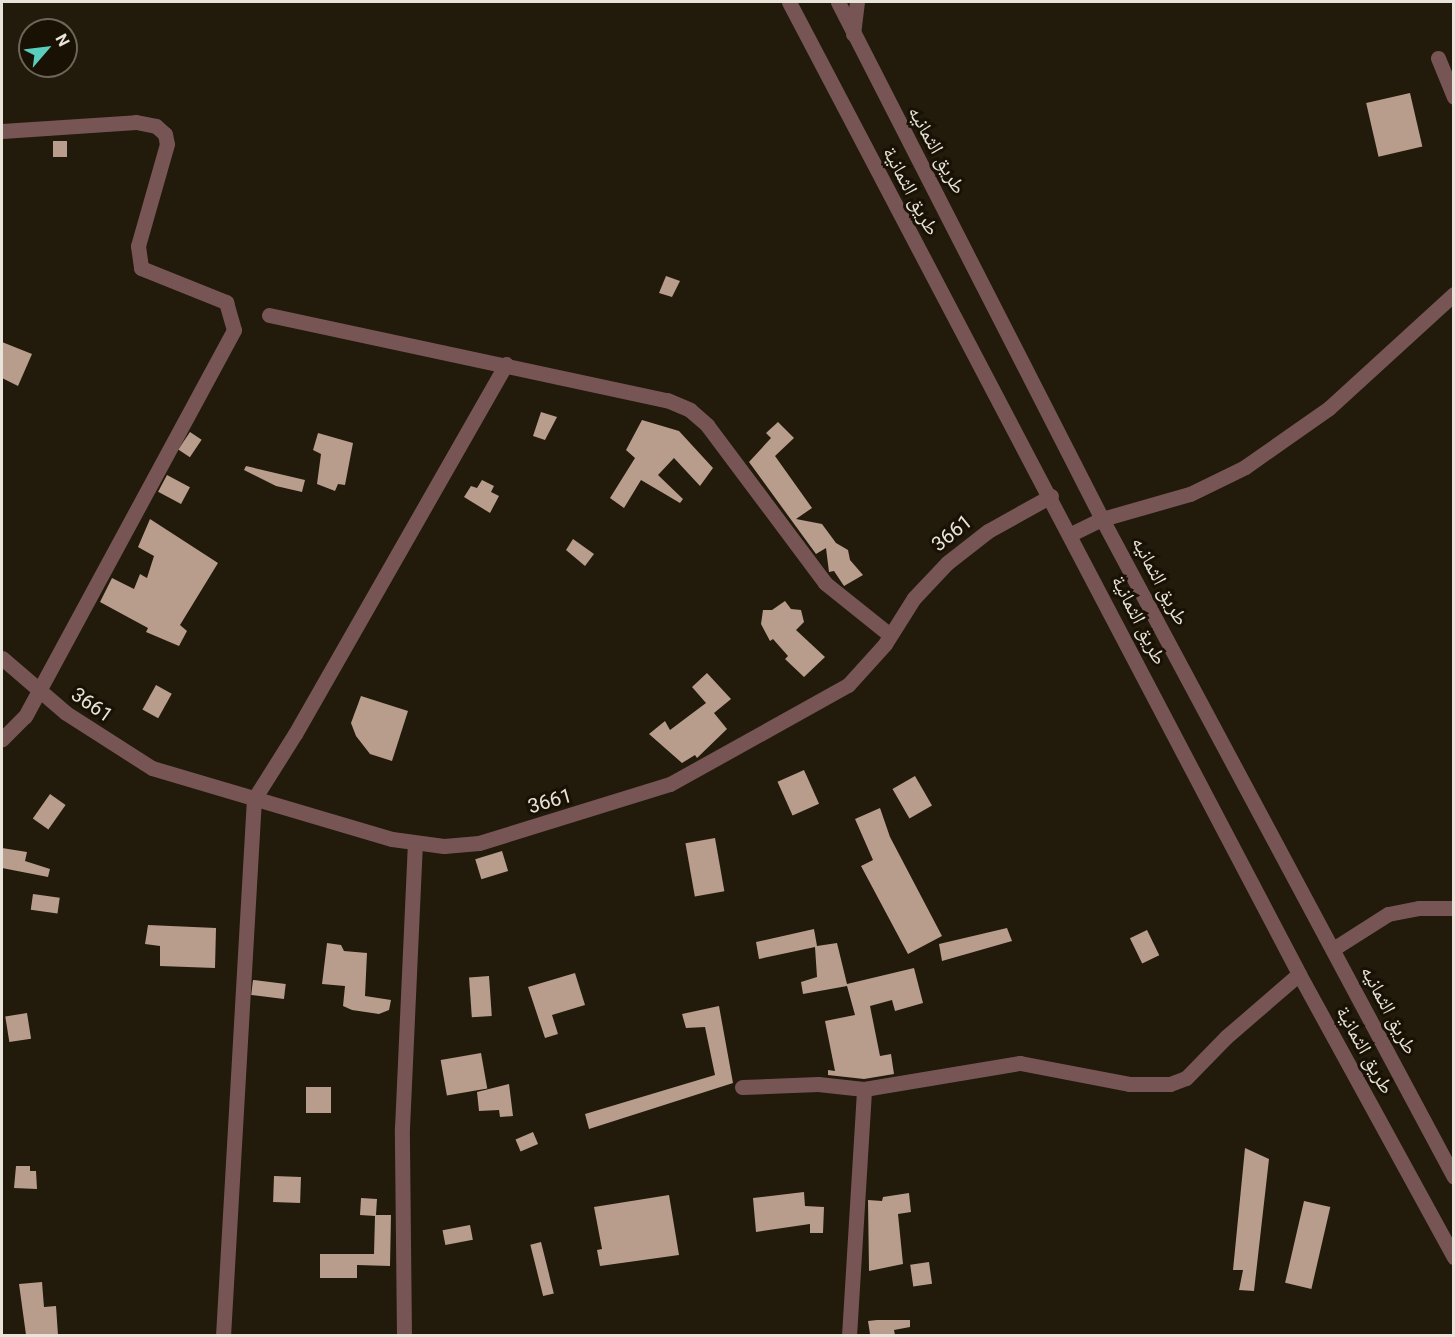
<!DOCTYPE html>
<meta charset="utf-8">
<style>
body{margin:0}
#map{position:relative;width:1455px;height:1337px;overflow:hidden;background:#221a0b;font-family:Roboto,"Noto Naskh Arabic",sans-serif}
div>[style]{position:absolute}
[style*='--x']{left:calc(var(--x)*1px);top:calc(var(--y)*1px);width:calc(var(--w)*1px);rotate:calc(var(--a)*1deg)}
.building>*{inset:0;background:#b89d8c;transform-origin:0 0}
.minor>*{height:15px;margin:-7.5px;padding:0 7.5px;transform-origin:7.5px;border-radius:7.5px;background:#775554}
span{translate:-50% -50%;white-space:nowrap;text-align:center;line-height:1.15;-webkit-text-stroke:6px #181104;paint-order:stroke}
.street-label{font-size:20px;color:#e9e4da}
.frame{position:absolute;inset:0;border:3px solid #e9e4da;pointer-events:none}
.north{position:absolute;left:18px;top:18px;width:60px;height:60px;box-sizing:border-box;background:#181104;border:2px solid #6c655a;border-radius:50%;rotate:62deg;font-size:16px;font-weight:700;line-height:24px;text-align:center;color:#e9e4da}
.north::after{content:'';display:block;margin:auto;width:21px;height:27px;background:#5acebc;clip-path:polygon(50% 0,100% 100%,50% 72%,0 100%)}
</style>
<div id="map">
<div class="building">
<i style="left:1410px;top:93px;width:55px;height:45px;rotate:77deg"></i>
<i style="left:53px;top:141px;width:14px;height:16px"></i>
<i style="clip-path:polygon(666px 276px,680px 281px,672px 297px,659px 293px)"></i>
<i style="clip-path:polygon(2px 342px,32px 354px,18px 386px,2px 378px)"></i>
<i style="clip-path:polygon(541px 412px,557px 417px,545px 440px,533px 436px)"></i>
<i style="clip-path:polygon(642px 420px,679px 431px,713px 468px,700px 486px,674px 458px,658px 475px,683px 499px,680px 503px,641px 480px,624px 508px,610px 498px,635px 458px,626px 450px)"></i>
<i style="clip-path:polygon(778px 422px,794px 438px,775px 456px,812px 508px,796px 519px,822px 524px,836px 543px,848px 550px,850px 560px,863px 575px,844px 586px,834px 571px,829px 572px,826px 548px,816px 554px,749px 462px,771px 438px,766px 433px)"></i>
<i style="left:190px;top:432px;width:14px;height:21px;rotate:34deg"></i>
<i style="clip-path:polygon(318px 433px,353px 443px,345px 485px,338px 484px,335px 491px,317px 484px,321px 454px,313px 450px)"></i>
<i style="clip-path:polygon(246px 466px,305px 480px,302px 492px,276px 486px,244px 470px)"></i>
<i style="left:167px;top:475px;width:26px;height:19px;rotate:28deg"></i>
<i style="clip-path:polygon(482px 480px,494px 486px,491px 492px,499px 496px,490px 513px,464px 497px,471px 486px,477px 488px)"></i>
<i style="clip-path:polygon(150px 519px,218px 563px,180px 625px,187px 631px,179px 646px,146px 632px,148px 628px,100px 602px,112px 578px,134px 589px,140px 574px,147px 578px,154px 556px,138px 547px)"></i>
<i style="clip-path:polygon(573px 539px,594px 554px,585px 566px,566px 550px)"></i>
<i style="clip-path:polygon(785px 601px,791px 609px,801px 610px,804px 622px,796px 630px,825px 657px,804px 677px,785px 659px,788px 656px,773px 639px,770px 641px,761px 624px,763px 610px,772px 610px)"></i>
<i style="clip-path:polygon(707px 673px,731px 699px,714px 713px,727px 729px,697px 758px,695px 755px,682px 763px,649px 734px,665px 721px,670px 730px,706px 703px,692px 687px)"></i>
<i style="left:156px;top:685px;width:18px;height:28px;rotate:29deg"></i>
<i style="clip-path:polygon(361px 696px,408px 711px,392px 761px,370px 754px,356px 736px,351px 723px)"></i>
<i style="left:804px;top:770px;width:37px;height:29px;rotate:66deg"></i>
<i style="left:915px;top:776px;width:34px;height:26px;rotate:60deg"></i>
<i style="left:50px;top:794px;width:19px;height:30px;rotate:35deg"></i>
<i style="clip-path:polygon(880px 808px,890px 837px,942px 936px,908px 954px,861px 866px,873px 860px,855px 819px)"></i>
<i style="left:715px;top:838px;width:54px;height:30px;rotate:80deg"></i>
<i style="clip-path:polygon(2px 848px,27px 852px,25px 861px,50px 869px,48px 877px,2px 868px)"></i>
<i style="left:502px;top:851px;width:21px;height:28px;rotate:73deg"></i>
<i style="left:33px;top:894px;width:27px;height:16px;rotate:8deg"></i>
<i style="clip-path:polygon(148px 925px,216px 928px,215px 968px,160px 966px,160px 946px,145px 944px)"></i>
<i style="clip-path:polygon(1007px 928px,1012px 941px,942px 961px,939px 944px)"></i>
<i style="clip-path:polygon(814px 929px,817px 946px,837px 943px,847px 984px,914px 968px,923px 1003px,895px 1011px,892px 1000px,870px 1006px,880px 1056px,891px 1054px,894px 1074px,864px 1079px,828px 1075px,828px 1070px,835px 1071px,825px 1021px,855px 1015px,847px 986px,803px 994px,801px 982px,817px 977px,815px 947px,759px 959px,756px 942px)"></i>
<i style="left:1147px;top:930px;width:28px;height:19px;rotate:64deg"></i>
<i style="clip-path:polygon(327px 943px,341px 945px,344px 951px,367px 953px,365px 996px,391px 1000px,389px 1010px,379px 1014px,352px 1010px,343px 1006px,345px 986px,322px 984px)"></i>
<i style="clip-path:polygon(575px 973px,585px 1005px,552px 1015px,558px 1034px,545px 1038px,528px 987px)"></i>
<i style="left:489px;top:976px;width:40px;height:20px;rotate:86deg"></i>
<i style="left:253px;top:980px;width:33px;height:15px;rotate:7deg"></i>
<i style="clip-path:polygon(719px 1006px,733px 1083px,589px 1129px,585px 1114px,715px 1075px,705px 1027px,686px 1028px,682px 1014px)"></i>
<i style="left:27px;top:1013px;width:26px;height:22px;rotate:81deg"></i>
<i style="left:481px;top:1053px;width:36px;height:41px;rotate:80deg"></i>
<i style="clip-path:polygon(509px 1084px,513px 1116px,500px 1117px,499px 1110px,479px 1111px,477px 1092px)"></i>
<i style="left:306px;top:1087px;width:25px;height:26px"></i>
<i style="left:533px;top:1132px;width:13px;height:19px;rotate:67deg"></i>
<i style="clip-path:polygon(1245px 1148px,1269px 1159px,1254px 1291px,1239px 1290px,1243px 1270px,1233px 1270px)"></i>
<i style="clip-path:polygon(16px 1166px,30px 1166px,30px 1171px,36px 1171px,37px 1189px,14px 1188px)"></i>
<i style="left:274px;top:1176px;width:27px;height:26px;rotate:2deg"></i>
<i style="clip-path:polygon(804px 1192px,805px 1206px,824px 1207px,823px 1233px,810px 1233px,810px 1224px,756px 1232px,753px 1198px)"></i>
<i style="clip-path:polygon(909px 1193px,911px 1212px,898px 1214px,903px 1264px,869px 1271px,868px 1200px,882px 1201px,883px 1197px)"></i>
<i style="clip-path:polygon(669px 1195px,679px 1255px,600px 1266px,597px 1250px,602px 1249px,594px 1207px)"></i>
<i style="clip-path:polygon(361px 1198px,377px 1199px,376px 1215px,391px 1215px,390px 1266px,357px 1265px,357px 1278px,320px 1278px,320px 1254px,374px 1254px,375px 1216px,360px 1215px)"></i>
<i style="left:1304px;top:1201px;width:27px;height:84px;rotate:13deg"></i>
<i style="left:470px;top:1225px;width:15px;height:28px;rotate:79deg"></i>
<i style="left:541px;top:1242px;width:53px;height:11px;rotate:76deg"></i>
<i style="left:929px;top:1262px;width:22px;height:19px;rotate:82deg"></i>
<i style="clip-path:polygon(42px 1282px,44px 1307px,56px 1306px,58px 1335px,26px 1335px,19px 1284px)"></i>
<i style="clip-path:polygon(877px 1320px,910px 1320px,910px 1327px,894px 1330px,895px 1335px,870px 1334px,868px 1321px)"></i>
</div>
<div class="minor">
<i style="--x:789;--y:2;--w:1098;--a:62.31"></i>
<i style="--x:1299;--y:974;--w:323;--a:61.3"></i>
<i style="--x:838;--y:2;--w:581;--a:62.95"></i>
<i style="--x:1102;--y:519;--w:746;--a:61.86"></i>
<i style="--x:853;--y:34;--w:32;--a:-83"></i>
<i style="--x:1438;--y:58;--w:42;--a:67.7"></i>
<i style="--x:2;--y:131;--w:134;--a:-3.8"></i>
<i style="--x:136;--y:122;--w:20;--a:11"></i>
<i style="--x:156;--y:126;--w:12;--a:42"></i>
<i style="--x:165;--y:134;--w:10;--a:79"></i>
<i style="--x:167;--y:144;--w:106;--a:105.9"></i>
<i style="--x:138;--y:246;--w:22;--a:82"></i>
<i style="--x:141;--y:268;--w:92;--a:21.8"></i>
<i style="--x:226;--y:302;--w:29;--a:74"></i>
<i style="--x:234;--y:330;--w:439;--a:118.4"></i>
<i style="--x:25;--y:716;--w:33;--a:135"></i>
<i style="--x:269;--y:315;--w:407;--a:12.1"></i>
<i style="--x:667;--y:400;--w:25;--a:23"></i>
<i style="--x:690;--y:410;--w:23;--a:41"></i>
<i style="--x:707;--y:425;--w:197;--a:53.2"></i>
<i style="--x:825;--y:583;--w:83;--a:38.7"></i>
<i style="--x:1071;--y:534;--w:34;--a:-26"></i>
<i style="--x:1102;--y:519;--w:91;--a:-15.9"></i>
<i style="--x:1190;--y:494;--w:61;--a:-26.1"></i>
<i style="--x:1245;--y:467;--w:103;--a:-35.1"></i>
<i style="--x:1329;--y:408;--w:169;--a:-42.4"></i>
<i style="--x:2;--y:658;--w:84;--a:40.7"></i>
<i style="--x:66;--y:713;--w:102;--a:32.6"></i>
<i style="--x:152;--y:768;--w:250;--a:16.5"></i>
<i style="--x:392;--y:839;--w:52;--a:7.7"></i>
<i style="--x:444;--y:846;--w:35;--a:-5"></i>
<i style="--x:479;--y:843;--w:200;--a:-17.2"></i>
<i style="--x:670;--y:784;--w:204;--a:-29.1"></i>
<i style="--x:848;--y:685;--w:55;--a:-47.9"></i>
<i style="--x:885;--y:644;--w:54;--a:-57.8"></i>
<i style="--x:914;--y:598;--w:48;--a:-46.7"></i>
<i style="--x:947;--y:563;--w:52;--a:-38"></i>
<i style="--x:988;--y:531;--w:72;--a:-29.1"></i>
<i style="--x:1333;--y:949;--w:65;--a:-32.5"></i>
<i style="--x:1388;--y:914;--w:32;--a:-11"></i>
<i style="--x:1419;--y:908;--w:35;--a:0"></i>
<i style="--x:742;--y:1087;--w:76;--a:-2.3"></i>
<i style="--x:818;--y:1084;--w:46;--a:6.2"></i>
<i style="--x:864;--y:1089;--w:158;--a:-9.5"></i>
<i style="--x:1020;--y:1063;--w:111;--a:10.9"></i>
<i style="--x:1129;--y:1084;--w:41;--a:0"></i>
<i style="--x:1170;--y:1084;--w:17;--a:-21"></i>
<i style="--x:1186;--y:1078;--w:57;--a:-45.7"></i>
<i style="--x:1226;--y:1037;--w:96;--a:-40.8"></i>
<i style="--x:223;--y:1336;--w:538;--a:-86.7"></i>
<i style="--x:254;--y:799;--w:77;--a:-57.8"></i>
<i style="--x:295;--y:734;--w:426;--a:-60.3"></i>
<i style="--x:404;--y:1336;--w:208;--a:-90.6"></i>
<i style="--x:402;--y:1128;--w:285;--a:-87.4"></i>
<i style="--x:849;--y:1336;--w:247;--a:-86.5"></i>
</div>
<div class="street-label">
<span style="left:937px;top:150px;rotate:61deg">طريق الثمانيه</span>
<span style="left:911px;top:191px;rotate:62deg">طريق الثمانية</span>
<span style="left:952px;top:533px;rotate:-39deg">3661</span>
<span style="left:1160px;top:581px;rotate:62deg">طريق الثمانيه</span>
<span style="left:1139px;top:620px;rotate:63deg">طريق الثمانية</span>
<span style="left:92px;top:705px;rotate:35deg">3661</span>
<span style="left:550px;top:801px;rotate:-16deg">3661</span>
<span style="left:1389px;top:1010px;rotate:62deg">طريق الثمانيه</span>
<span style="left:1365px;top:1050px;rotate:61deg">طريق الثمانية</span>
</div>
<div class="frame"></div>
<div class="north">N</div>
</div>
